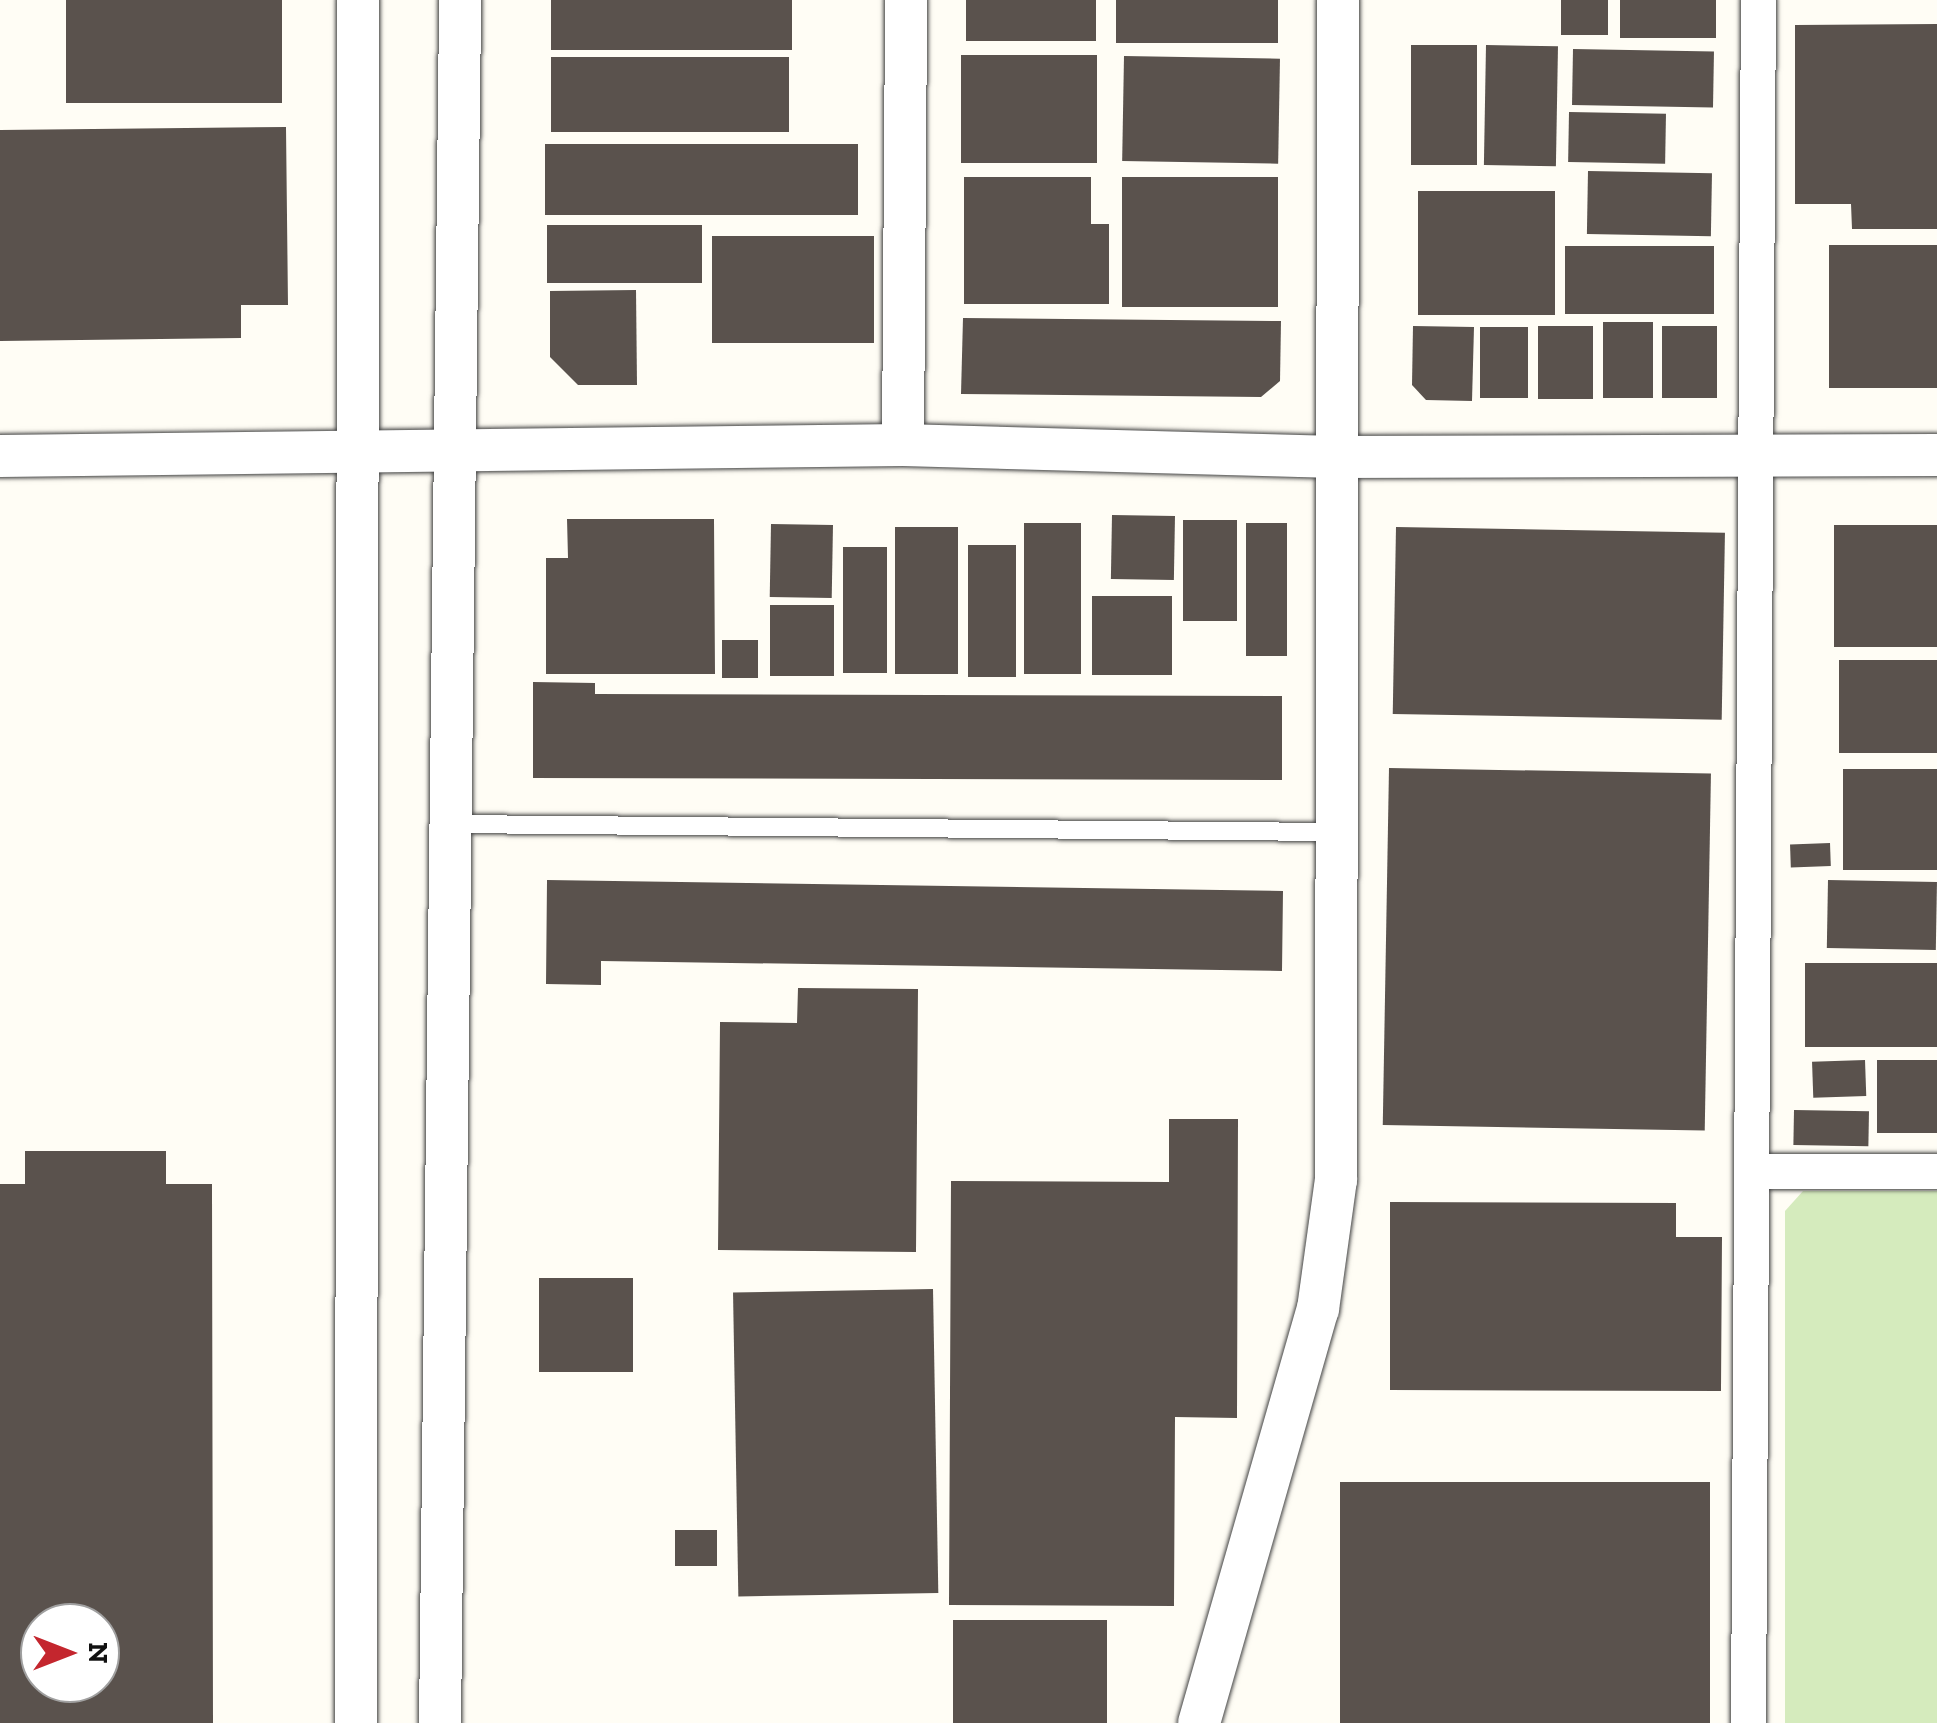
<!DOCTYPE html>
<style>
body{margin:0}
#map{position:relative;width:1937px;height:1723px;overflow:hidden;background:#fffdf5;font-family:"Zilla Slab",serif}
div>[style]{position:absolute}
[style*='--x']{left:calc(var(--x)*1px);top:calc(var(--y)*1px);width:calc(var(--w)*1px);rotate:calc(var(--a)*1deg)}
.green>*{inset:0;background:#d5ebbd}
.building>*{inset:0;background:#5a524d;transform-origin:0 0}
.roads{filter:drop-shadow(0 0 2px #444) drop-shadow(0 0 2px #444)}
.service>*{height:18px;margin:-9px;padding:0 9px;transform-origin:9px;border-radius:9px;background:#fff}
.minor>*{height:35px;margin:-17.5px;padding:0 17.5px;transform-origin:17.5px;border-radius:17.5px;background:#fff}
.tertiary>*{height:42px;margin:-21px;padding:0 21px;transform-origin:21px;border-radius:21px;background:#fff}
span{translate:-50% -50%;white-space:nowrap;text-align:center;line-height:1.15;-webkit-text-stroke:10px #fff;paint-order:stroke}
.north{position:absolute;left:20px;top:1603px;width:100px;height:100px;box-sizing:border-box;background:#fff;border:2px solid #a0a0a0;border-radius:50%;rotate:90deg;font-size:28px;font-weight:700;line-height:40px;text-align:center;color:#111}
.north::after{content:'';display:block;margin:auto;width:35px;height:45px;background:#c4262e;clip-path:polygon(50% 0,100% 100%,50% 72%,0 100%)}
</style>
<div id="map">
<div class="green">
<i style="clip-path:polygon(1803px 1191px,1937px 1191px,1937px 1723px,1785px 1723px,1785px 1211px)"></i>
</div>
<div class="building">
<i style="left:66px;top:0;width:216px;height:103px"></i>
<i style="left:551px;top:0;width:241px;height:50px"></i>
<i style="left:966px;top:0;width:130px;height:41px"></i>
<i style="left:1116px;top:0;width:162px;height:43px"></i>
<i style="left:1561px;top:0;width:47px;height:35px"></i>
<i style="left:1620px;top:0;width:96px;height:38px"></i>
<i style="clip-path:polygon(1937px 24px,1937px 229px,1852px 229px,1851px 204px,1795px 204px,1795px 25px)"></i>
<i style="left:1411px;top:45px;width:66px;height:120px"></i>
<i style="left:1486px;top:45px;width:72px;height:120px;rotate:1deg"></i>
<i style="left:1573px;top:49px;width:141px;height:56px;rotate:1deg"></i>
<i style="left:1097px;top:55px;width:108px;height:136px;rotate:90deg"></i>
<i style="left:1124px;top:56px;width:156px;height:105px;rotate:1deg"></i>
<i style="left:551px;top:57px;width:238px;height:75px"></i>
<i style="left:1569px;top:112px;width:97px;height:50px;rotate:1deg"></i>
<i style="clip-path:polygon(286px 127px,288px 305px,241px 305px,241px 338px,0 341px,0 130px)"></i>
<i style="left:545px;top:144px;width:313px;height:71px"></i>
<i style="left:1588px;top:171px;width:124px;height:63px;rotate:1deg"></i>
<i style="clip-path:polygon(964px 177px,1091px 177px,1091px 224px,1109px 224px,1109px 304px,964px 304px)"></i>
<i style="left:1122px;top:177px;width:156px;height:130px"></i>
<i style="left:1418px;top:191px;width:137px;height:124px"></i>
<i style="left:547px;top:225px;width:155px;height:58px"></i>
<i style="left:712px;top:236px;width:162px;height:107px"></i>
<i style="left:1829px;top:245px;width:108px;height:143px"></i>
<i style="left:1565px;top:246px;width:149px;height:68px"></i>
<i style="clip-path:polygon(636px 290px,637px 385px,578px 385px,550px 357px,550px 291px)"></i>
<i style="clip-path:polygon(963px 318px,1281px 321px,1280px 381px,1261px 397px,961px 394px)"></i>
<i style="left:1603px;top:322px;width:50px;height:76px"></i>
<i style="clip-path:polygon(1413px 326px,1474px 327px,1472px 401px,1426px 400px,1412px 385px)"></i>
<i style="left:1538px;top:326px;width:55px;height:73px"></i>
<i style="left:1662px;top:326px;width:55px;height:72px"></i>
<i style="left:1480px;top:327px;width:48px;height:71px"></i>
<i style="left:1112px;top:515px;width:63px;height:64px;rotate:1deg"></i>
<i style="clip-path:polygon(567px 519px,714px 519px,715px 674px,546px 674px,546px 558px,568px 558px)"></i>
<i style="left:1183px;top:520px;width:54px;height:101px"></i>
<i style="left:1024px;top:523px;width:57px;height:151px"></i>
<i style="left:1287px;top:523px;width:133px;height:41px;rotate:90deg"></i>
<i style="left:771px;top:524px;width:62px;height:73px;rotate:1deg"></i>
<i style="left:1937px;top:525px;width:122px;height:103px;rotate:90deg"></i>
<i style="left:895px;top:527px;width:63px;height:147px"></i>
<i style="left:1396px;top:527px;width:329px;height:187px;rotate:1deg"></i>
<i style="left:968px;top:545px;width:48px;height:132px"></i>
<i style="left:843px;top:547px;width:44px;height:126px"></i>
<i style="left:1092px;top:596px;width:80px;height:79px"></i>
<i style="left:770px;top:605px;width:64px;height:71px"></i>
<i style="left:722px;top:640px;width:36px;height:38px"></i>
<i style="left:1937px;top:660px;width:93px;height:98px;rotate:90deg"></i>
<i style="clip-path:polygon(533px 682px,595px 683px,595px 694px,1282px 696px,1282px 780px,533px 778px)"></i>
<i style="left:1389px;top:768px;width:322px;height:357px;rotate:1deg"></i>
<i style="left:1843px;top:769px;width:94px;height:101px"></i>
<i style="left:1830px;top:843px;width:23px;height:40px;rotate:88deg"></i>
<i style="clip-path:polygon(547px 880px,1283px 891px,1282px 971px,601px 961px,601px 985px,546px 984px)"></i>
<i style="left:1828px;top:880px;width:109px;height:68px;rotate:1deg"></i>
<i style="left:1805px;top:963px;width:132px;height:84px"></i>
<i style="clip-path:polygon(798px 988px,918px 989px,916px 1252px,718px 1250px,720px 1022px,797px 1023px)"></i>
<i style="left:1865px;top:1060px;width:36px;height:53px;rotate:88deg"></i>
<i style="left:1877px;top:1060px;width:60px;height:73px"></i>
<i style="left:1794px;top:1110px;width:75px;height:35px;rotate:1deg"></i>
<i style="clip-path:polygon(1169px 1119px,1238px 1119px,1237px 1418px,1175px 1417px,1174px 1606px,949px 1605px,951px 1181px,1169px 1182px)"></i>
<i style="clip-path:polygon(evenodd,25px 1151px,166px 1151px,166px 1184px,212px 1184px,213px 1723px,0 1723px,0 1184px,25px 1184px,25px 1151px,40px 1623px,100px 1623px,100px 1683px,40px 1683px,40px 1623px)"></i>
<i style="clip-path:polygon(1390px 1202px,1676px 1203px,1676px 1237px,1722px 1237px,1721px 1391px,1390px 1390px)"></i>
<i style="left:633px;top:1278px;width:94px;height:94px;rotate:90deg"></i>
<i style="left:933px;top:1289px;width:304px;height:200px;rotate:89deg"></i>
<i style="left:1710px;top:1482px;width:241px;height:370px;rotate:90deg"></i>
<i style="left:675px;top:1530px;width:42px;height:36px"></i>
<i style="left:953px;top:1620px;width:154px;height:103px"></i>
</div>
<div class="roads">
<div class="service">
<i style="--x:451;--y:824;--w:884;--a:0.52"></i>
</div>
<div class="minor">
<i style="--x:1756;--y:1171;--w:181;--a:0"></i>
<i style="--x:1748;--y:1723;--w:1723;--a:-89.67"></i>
</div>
<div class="tertiary">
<i style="--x:903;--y:445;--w:445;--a:-89.6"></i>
<i style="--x:0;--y:456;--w:903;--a:-0.7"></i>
<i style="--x:903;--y:445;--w:433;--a:1.6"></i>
<i style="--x:1336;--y:457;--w:601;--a:-0.19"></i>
<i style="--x:356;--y:1723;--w:1723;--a:-89.93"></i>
<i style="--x:440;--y:1723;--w:1723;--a:-89.33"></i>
<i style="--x:1199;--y:1723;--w:431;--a:-74"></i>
<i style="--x:1318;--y:1309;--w:130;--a:-82.1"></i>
<i style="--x:1336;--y:1180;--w:1180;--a:-89.9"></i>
</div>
</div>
<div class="north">N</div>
</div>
